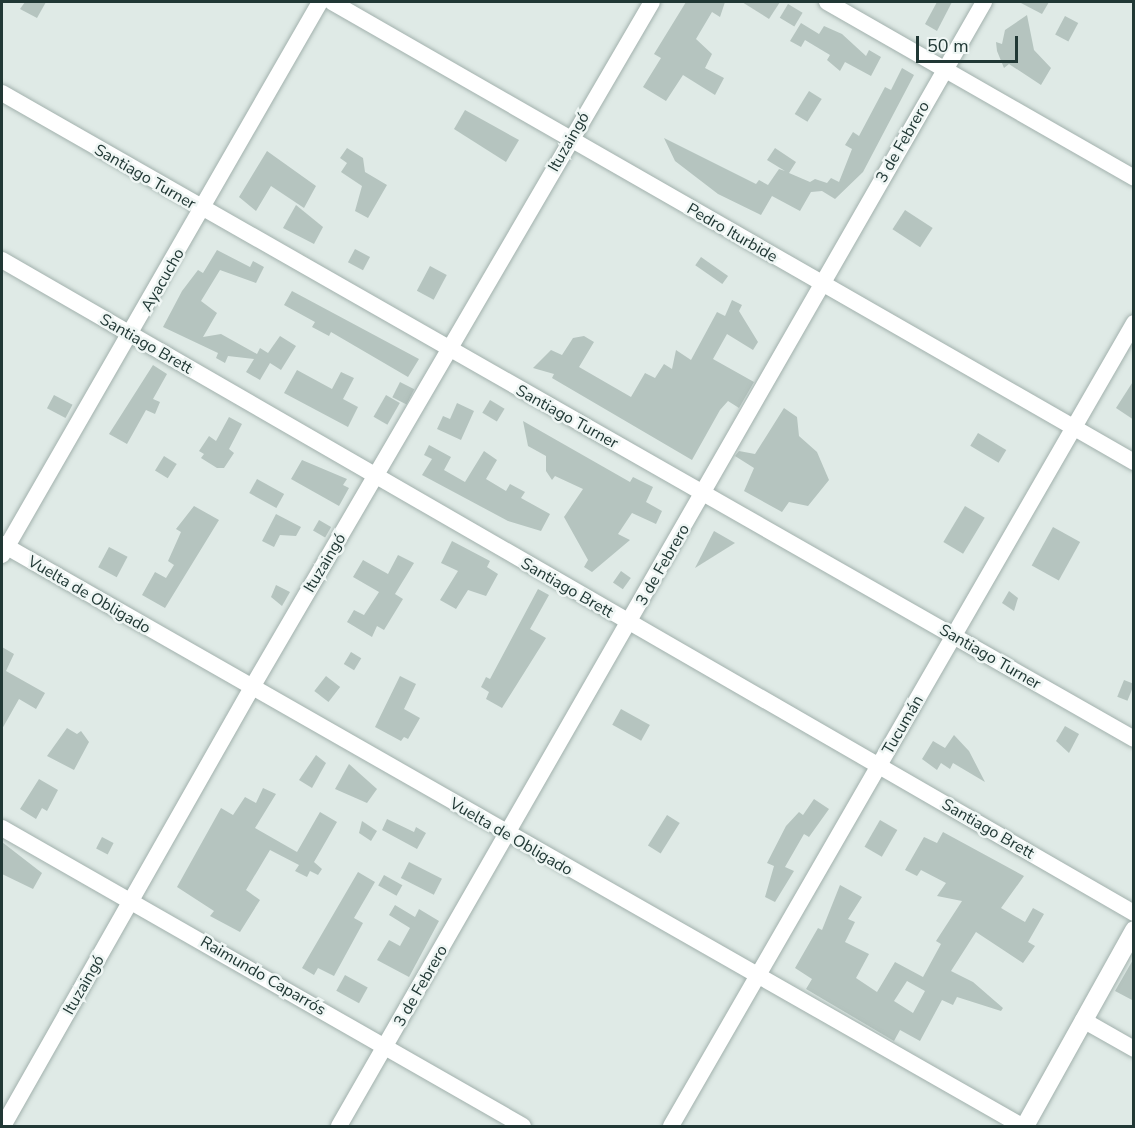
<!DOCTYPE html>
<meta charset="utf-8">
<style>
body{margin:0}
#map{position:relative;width:1135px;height:1128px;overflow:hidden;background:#dfeae6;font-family:"Nunito Sans",sans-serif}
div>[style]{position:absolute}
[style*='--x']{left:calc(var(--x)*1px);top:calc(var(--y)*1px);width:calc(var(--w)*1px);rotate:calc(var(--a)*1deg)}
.building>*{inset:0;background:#b5c4bf;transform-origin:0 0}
.roads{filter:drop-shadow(0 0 2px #a2b1ad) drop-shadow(0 0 2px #a2b1ad)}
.street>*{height:16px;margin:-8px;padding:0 8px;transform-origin:8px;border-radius:8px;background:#fff}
.secondary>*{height:18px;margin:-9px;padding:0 9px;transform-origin:9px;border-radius:9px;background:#fff}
span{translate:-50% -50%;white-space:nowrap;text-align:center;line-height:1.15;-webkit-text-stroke:5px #eff6f4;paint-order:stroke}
.street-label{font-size:16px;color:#213835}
.frame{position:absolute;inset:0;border:3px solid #213835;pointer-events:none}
.scale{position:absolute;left:916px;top:36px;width:102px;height:27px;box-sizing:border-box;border:3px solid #213835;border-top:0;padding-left:8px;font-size:18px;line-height:21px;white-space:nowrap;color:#213835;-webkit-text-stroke:4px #eff6f4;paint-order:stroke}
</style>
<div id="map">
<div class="building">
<i style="clip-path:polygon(25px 2px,46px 2px,37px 18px,20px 9px)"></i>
<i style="clip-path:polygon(686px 2px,725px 2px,720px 17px,712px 12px,696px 39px,712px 54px,705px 68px,724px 78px,715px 95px,683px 75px,666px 101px,643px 87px,661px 58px,654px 54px)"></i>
<i style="clip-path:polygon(742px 2px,780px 2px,769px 19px)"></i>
<i style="clip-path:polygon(937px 2px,952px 2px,937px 31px,925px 24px)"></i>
<i style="clip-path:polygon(1019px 2px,1049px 2px,1042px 14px)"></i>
<i style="left:788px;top:4px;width:17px;height:16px;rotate:31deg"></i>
<i style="clip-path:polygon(1027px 15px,1034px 50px,1051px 68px,1041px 85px,1009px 64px,1004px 68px,997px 51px,996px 42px,1002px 44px,1005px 30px)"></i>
<i style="left:1065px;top:16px;width:15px;height:21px;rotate:28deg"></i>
<i style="clip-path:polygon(801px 23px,819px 34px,824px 26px,842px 34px,866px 56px,869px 50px,881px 57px,871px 76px,845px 62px,840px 71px,827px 60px,830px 55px,805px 40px,801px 47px,790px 41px)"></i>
<i style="clip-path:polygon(902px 68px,914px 75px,863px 172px,835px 199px,822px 191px,811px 192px,800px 211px,772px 196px,761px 215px,718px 194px,675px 161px,664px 138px,756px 184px,759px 180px,768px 185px,779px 169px,785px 171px,767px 160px,775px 148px,796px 162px,789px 173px,810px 182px,815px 179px,827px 183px,831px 178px,839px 182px,852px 149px,845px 145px,853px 132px,859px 136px,885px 87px,891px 90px)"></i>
<i style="left:809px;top:91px;width:15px;height:27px;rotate:32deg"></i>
<i style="clip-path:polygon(465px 110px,519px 140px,506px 162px,454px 129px)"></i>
<i style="clip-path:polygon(347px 148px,363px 158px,365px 172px,387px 185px,368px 218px,355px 211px,362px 186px,341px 172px,347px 163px,340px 158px)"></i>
<i style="clip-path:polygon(267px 151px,316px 186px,304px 208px,271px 186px,256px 211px,239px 197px)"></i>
<i style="clip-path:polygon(296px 205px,323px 227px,314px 244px,283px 228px)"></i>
<i style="left:905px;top:210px;width:33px;height:23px;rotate:33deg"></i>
<i style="left:355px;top:249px;width:17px;height:15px;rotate:28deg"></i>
<i style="clip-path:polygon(217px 250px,250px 267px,253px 261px,264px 267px,256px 283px,220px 270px,201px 301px,217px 313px,203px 337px,221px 334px,257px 354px,260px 348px,268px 353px,280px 336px,296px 346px,281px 370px,270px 363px,260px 380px,246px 372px,254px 359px,228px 356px,225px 363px,216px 358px,218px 353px,163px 327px,182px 291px,198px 270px,203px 273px)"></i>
<i style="left:701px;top:257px;width:33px;height:10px;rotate:35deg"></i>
<i style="left:430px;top:266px;width:19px;height:28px;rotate:28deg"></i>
<i style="clip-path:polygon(292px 291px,419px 359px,408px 377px,331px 332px,329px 336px,312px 327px,315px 322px,284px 305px)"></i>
<i style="clip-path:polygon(732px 300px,742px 305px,739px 311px,758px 342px,753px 350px,727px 334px,713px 359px,754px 382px,739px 408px,728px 401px,720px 410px,692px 460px,552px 378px,554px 374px,533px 368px,551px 350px,562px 355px,573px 338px,584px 336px,594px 342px,579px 367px,631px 397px,645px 373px,655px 378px,664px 364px,672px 369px,676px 350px,691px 360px,717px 312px,725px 316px)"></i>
<i style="clip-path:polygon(153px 365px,167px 374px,153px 399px,160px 402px,155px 414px,146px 410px,127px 444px,109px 434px)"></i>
<i style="clip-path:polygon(297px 370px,332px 389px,341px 372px,354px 378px,343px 399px,358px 407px,348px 427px,284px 393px)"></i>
<i style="clip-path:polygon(1134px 380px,1134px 420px,1116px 408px)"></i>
<i style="left:400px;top:382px;width:16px;height:17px;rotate:27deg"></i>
<i style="left:54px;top:395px;width:21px;height:15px;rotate:28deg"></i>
<i style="left:386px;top:395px;width:16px;height:25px;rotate:30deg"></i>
<i style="left:490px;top:400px;width:17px;height:15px;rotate:31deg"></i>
<i style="clip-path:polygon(457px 403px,474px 411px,461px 440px,437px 429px,443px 416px,450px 419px)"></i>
<i style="clip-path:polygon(784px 408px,797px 417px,799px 436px,817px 452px,829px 480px,808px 506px,789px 502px,782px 512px,744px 491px,754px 468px,735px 456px,739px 451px,755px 454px)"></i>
<i style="clip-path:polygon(229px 417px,242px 424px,229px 449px,234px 453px,224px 468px,217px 468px,201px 458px,204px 454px,199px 451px,209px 436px,216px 441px)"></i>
<i style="clip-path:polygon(523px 421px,630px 482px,633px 477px,653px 487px,646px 502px,662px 511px,656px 524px,632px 513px,618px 534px,630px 540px,592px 572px,584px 567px,588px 560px,564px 517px,583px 489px,555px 476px,552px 480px,546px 471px,546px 456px,528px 446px)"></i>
<i style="left:978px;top:433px;width:33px;height:15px;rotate:31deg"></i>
<i style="clip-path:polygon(429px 445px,451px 457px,444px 470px,465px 482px,484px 451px,497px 460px,486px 479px,506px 491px,510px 484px,525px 492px,521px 498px,550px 514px,541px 531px,508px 521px,422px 475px,432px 459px,424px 455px)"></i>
<i style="left:164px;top:456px;width:15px;height:17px;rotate:32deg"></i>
<i style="clip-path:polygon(302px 460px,347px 479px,343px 485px,349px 488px,339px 506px,291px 479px)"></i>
<i style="left:257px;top:479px;width:31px;height:16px;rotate:29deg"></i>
<i style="clip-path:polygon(194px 506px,219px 520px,165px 608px,142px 595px,155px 572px,166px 578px,174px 565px,168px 561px,181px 532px,176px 529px)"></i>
<i style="left:965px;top:506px;width:23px;height:42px;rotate:31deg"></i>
<i style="clip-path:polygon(276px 514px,301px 527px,296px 536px,280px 535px,274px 547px,262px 541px)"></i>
<i style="left:319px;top:520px;width:14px;height:12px;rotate:30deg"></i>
<i style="left:1053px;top:527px;width:31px;height:44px;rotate:29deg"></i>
<i style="clip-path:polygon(714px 531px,735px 543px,695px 568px)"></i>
<i style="clip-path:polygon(452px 541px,490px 561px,487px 567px,498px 574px,486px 596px,468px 590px,456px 609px,440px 600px,458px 571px,441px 563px)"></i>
<i style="left:109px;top:547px;width:21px;height:23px;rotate:28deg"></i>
<i style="clip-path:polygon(398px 555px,414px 563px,395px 594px,403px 599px,384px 630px,377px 626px,372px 637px,347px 622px,354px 610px,364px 615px,379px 592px,353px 577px,363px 560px,388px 574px)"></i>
<i style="left:621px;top:571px;width:12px;height:14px;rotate:35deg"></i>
<i style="clip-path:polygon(276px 585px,290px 592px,282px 606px,271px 597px)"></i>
<i style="clip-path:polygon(538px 589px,549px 595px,530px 629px,546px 638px,502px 708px,486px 699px,489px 692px,481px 687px,486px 677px,490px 679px)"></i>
<i style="clip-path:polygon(1009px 591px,1018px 598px,1014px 611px,1002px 603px)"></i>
<i style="clip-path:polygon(2px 647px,14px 654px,6px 671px,45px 693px,36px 709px,19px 699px,2px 729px)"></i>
<i style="left:351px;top:652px;width:12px;height:14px;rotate:31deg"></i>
<i style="left:326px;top:676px;width:18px;height:19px;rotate:38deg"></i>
<i style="clip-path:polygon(400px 676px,416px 684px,404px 709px,420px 718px,408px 739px,404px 737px,401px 741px,375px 727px)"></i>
<i style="left:1124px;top:680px;width:11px;height:18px;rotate:22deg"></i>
<i style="left:621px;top:709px;width:33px;height:18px;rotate:29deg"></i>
<i style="clip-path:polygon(1065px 726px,1079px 734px,1069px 753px,1056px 741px)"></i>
<i style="clip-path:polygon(67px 728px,77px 734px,81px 731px,89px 742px,74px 770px,47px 756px)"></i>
<i style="clip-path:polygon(954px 735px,969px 751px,985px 782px,953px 763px,950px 769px,941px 763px,937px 770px,922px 759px,933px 741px,945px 748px)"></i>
<i style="clip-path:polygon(316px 755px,326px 763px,312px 788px,299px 780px)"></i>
<i style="clip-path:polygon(349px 764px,377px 789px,367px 803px,335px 789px)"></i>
<i style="clip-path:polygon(39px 779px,58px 790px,47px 811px,42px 808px,36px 819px,20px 809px)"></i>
<i style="clip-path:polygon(263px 788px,276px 794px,255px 828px,297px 852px,320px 812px,337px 822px,314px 862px,322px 869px,318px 875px,310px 871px,307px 877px,295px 871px,299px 865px,270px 850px,246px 890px,260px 900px,240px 932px,210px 916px,214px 911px,177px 887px,221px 808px,233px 815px,245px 797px,256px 803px)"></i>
<i style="clip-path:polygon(814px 799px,829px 809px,809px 837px,804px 834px,785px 867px,794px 871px,775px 902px,765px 897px,774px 866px,767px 863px,786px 826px,799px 812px,803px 815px)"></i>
<i style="left:667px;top:815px;width:15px;height:36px;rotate:32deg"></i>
<i style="clip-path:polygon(387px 819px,414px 832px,416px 827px,426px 833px,417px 849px,382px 830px)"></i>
<i style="left:880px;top:820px;width:20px;height:31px;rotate:30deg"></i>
<i style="clip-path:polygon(362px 821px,377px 831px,371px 841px,359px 833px)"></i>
<i style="clip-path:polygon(evenodd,943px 832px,1024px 876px,1001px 908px,1025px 922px,1033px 908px,1044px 914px,1028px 942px,1035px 946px,1023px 963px,976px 932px,951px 971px,973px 982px,1003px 1008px,1001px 1011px,957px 997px,953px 1005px,942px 1000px,920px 1041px,900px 1030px,894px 1041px,806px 989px,812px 979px,795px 968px,818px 928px,822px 930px,840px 885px,862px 897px,848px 919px,855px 922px,845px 942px,869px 954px,856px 978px,877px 992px,895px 962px,923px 977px,941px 944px,936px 941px,962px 901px,937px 896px,946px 883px,921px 870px,917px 876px,905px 870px,924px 837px,937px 843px,943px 832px,907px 981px,925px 991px,913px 1013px,894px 1001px,907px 981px)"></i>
<i style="left:102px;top:837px;width:13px;height:13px;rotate:27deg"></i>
<i style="clip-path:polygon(2px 842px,42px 873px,33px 889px,2px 874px)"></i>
<i style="left:409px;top:862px;width:37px;height:18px;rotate:27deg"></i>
<i style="clip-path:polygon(358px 872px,375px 882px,354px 918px,363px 923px,334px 976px,318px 968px,314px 975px,302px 968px)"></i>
<i style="left:384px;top:875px;width:21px;height:12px;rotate:29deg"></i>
<i style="clip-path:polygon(395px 905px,415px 917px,419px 909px,439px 921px,409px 977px,377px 960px,389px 940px,400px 946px,410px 928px,389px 915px)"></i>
<i style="clip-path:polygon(1134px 958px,1134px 1001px,1115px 991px)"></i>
<i style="left:345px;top:975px;width:26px;height:18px;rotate:29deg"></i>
</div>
<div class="roads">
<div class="street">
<i style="--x:332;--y:2;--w:925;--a:29.84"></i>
<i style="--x:827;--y:2;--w:354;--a:29.8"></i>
<i style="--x:2;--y:93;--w:1303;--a:29.71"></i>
<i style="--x:2;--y:260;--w:1307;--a:29.98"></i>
<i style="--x:2;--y:544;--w:1174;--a:29.71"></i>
<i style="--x:2;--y:555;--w:638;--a:-60.1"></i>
<i style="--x:2;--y:828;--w:600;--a:29.77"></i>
<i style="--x:1083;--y:1020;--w:59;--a:29.6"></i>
<i style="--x:3;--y:1126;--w:502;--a:-60.42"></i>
<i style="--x:251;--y:689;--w:795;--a:-59.73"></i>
<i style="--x:339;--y:1126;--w:1296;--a:-60.15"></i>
<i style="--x:671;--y:1126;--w:927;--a:-60.03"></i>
</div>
<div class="secondary">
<i style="--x:1025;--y:1126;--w:224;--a:-60.9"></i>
</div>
</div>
<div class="street-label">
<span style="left:569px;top:142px;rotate:-60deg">Ituzaingó</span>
<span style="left:903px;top:142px;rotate:-60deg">3 de Febrero</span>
<span style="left:145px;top:177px;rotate:30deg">Santiago Turner</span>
<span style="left:732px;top:233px;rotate:30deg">Pedro Iturbide</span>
<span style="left:163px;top:280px;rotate:-60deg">Ayacucho</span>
<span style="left:146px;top:344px;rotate:30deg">Santiago Brett</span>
<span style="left:567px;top:417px;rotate:29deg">Santiago Turner</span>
<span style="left:325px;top:563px;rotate:-59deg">Ituzaingó</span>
<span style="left:663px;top:565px;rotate:-60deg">3 de Febrero</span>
<span style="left:567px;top:588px;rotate:30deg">Santiago Brett</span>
<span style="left:89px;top:595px;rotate:30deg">Vuelta de Obligado</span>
<span style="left:990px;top:657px;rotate:30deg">Santiago Turner</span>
<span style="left:903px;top:725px;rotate:-60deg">Tucumán</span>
<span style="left:988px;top:829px;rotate:30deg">Santiago Brett</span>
<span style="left:511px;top:837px;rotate:30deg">Vuelta de Obligado</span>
<span style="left:263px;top:976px;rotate:30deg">Raimundo Caparrós</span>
<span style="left:84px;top:985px;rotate:-60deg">Ituzaingó</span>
<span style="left:421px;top:986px;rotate:-60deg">3 de Febrero</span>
</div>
<div class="frame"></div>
<div class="scale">50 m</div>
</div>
